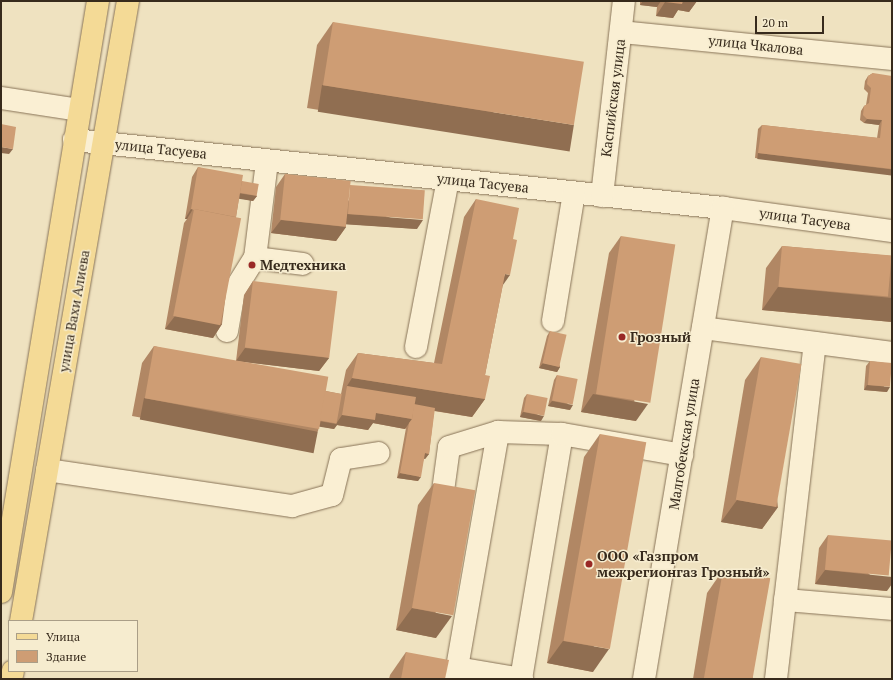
<!DOCTYPE html>
<meta charset="utf-8">
<style>
body{margin:0}
#map{position:relative;width:893px;height:680px;overflow:hidden;background:#efe2c0;font-family:"PT Serif",serif}
div>[style]{position:absolute}
[style*='--x']{left:calc(var(--x)*1px);top:calc(var(--y)*1px);width:calc(var(--w)*1px);rotate:calc(var(--a)*1deg)}
.roads{filter:drop-shadow(0 0 1px #887357) drop-shadow(0 0 1px #887357)}
.minor>*{height:22px;margin:-11px;padding:0 11px;transform-origin:11px;border-radius:11px;background:#faefd3}
.major>*{height:22px;margin:-11px;padding:0 11px;transform-origin:11px;border-radius:11px;background:#f4da96}
.wall>*{inset:0;background:#b18764}
.shaded-wall>*{inset:0;background:#906e51;transform-origin:0 0}
.building>*{inset:0;background:#ce9d74;transform-origin:0 0}
.dots>*{width:11px;height:11px;translate:-50% -50%;box-sizing:border-box;border:2px solid #f6eccf;border-radius:50%}
span{translate:-50% -50%;white-space:nowrap;text-align:center;line-height:1.15;-webkit-text-stroke:3px #f6eccf;paint-order:stroke}
.street-label{font-size:14px;color:#372a1c}
.poi-label{font-size:14px;color:#372a1c;font-weight:700}
.left{translate:0 -50%;text-align:left}
.frame{position:absolute;inset:0;border:2px solid #372a1c;pointer-events:none}
.legend{position:absolute;left:8px;top:620px;width:130px;height:52px;box-sizing:border-box;background:#f6eccf;border:1px solid #aa9e87;margin:0;padding:5px 7px;list-style:none;font-size:12px;color:#372a1c}
.legend li{display:flex;align-items:center;gap:8px;height:20px}
.legend b{width:20px;border:1px solid #aa9e87}
.scale{position:absolute;left:755px;top:16px;width:69px;height:18px;box-sizing:border-box;border:2px solid #372a1c;border-top:0;padding-left:5px;font-size:12px;line-height:14px;white-space:nowrap;color:#372a1c;-webkit-text-stroke:3px #f6eccf;paint-order:stroke}
</style>
<div id="map">
<div class="roads">
<div class="minor">
<i style="--x:621;--y:32;--w:272;--a:5.7"></i>
<i style="--x:1;--y:98;--w:79;--a:8.7"></i>
<i style="--x:74;--y:140;--w:653;--a:5.98"></i>
<i style="--x:723;--y:208;--w:171;--a:7.8"></i>
<i style="--x:602;--y:196;--w:196;--a:-83.6"></i>
<i style="--x:255;--y:258;--w:48;--a:7.1"></i>
<i style="--x:553;--y:321;--w:130;--a:-80.7"></i>
<i style="--x:703;--y:328;--w:191;--a:7.5"></i>
<i style="--x:227;--y:331;--w:41;--a:-80.1"></i>
<i style="--x:234;--y:291;--w:39;--a:-58"></i>
<i style="--x:255;--y:258;--w:98;--a:-82.9"></i>
<i style="--x:416;--y:347;--w:170;--a:-79.2"></i>
<i style="--x:47;--y:470;--w:248;--a:8.4"></i>
<i style="--x:292;--y:506;--w:41;--a:-15.4"></i>
<i style="--x:332;--y:495;--w:37;--a:-76"></i>
<i style="--x:341;--y:459;--w:38;--a:-9"></i>
<i style="--x:443;--y:491;--w:44;--a:-82.2"></i>
<i style="--x:449;--y:447;--w:51;--a:-17"></i>
<i style="--x:498;--y:432;--w:64;--a:1.8"></i>
<i style="--x:785;--y:600;--w:107;--a:4.8"></i>
<i style="--x:457;--y:668;--w:66;--a:9.6"></i>
<i style="--x:455;--y:679;--w:251;--a:-80.1"></i>
<i style="--x:521;--y:679;--w:248;--a:-80.5"></i>
<i style="--x:562;--y:434;--w:122;--a:9.9"></i>
<i style="--x:644;--y:679;--w:478;--a:-80.5"></i>
<i style="--x:776;--y:679;--w:338;--a:-83.4"></i>
</div>
<div class="major">
<i style="--x:1;--y:592;--w:599;--a:-80.68"></i>
<i style="--x:21;--y:621;--w:629;--a:-80.21"></i>
<i style="--x:11;--y:679;--w:8;--a:-76"></i>
</div>
</div>
<div class="wall">
<i style="clip-path:polygon(640px 1px,697px 1px,689px 12px,678px 10px,673px 18px,656px 16px,657px 7px,640px 5px)"></i>
<i style="clip-path:polygon(333px 22px,558px 149px,307px 108px,317px 45px)"></i>
<i style="clip-path:polygon(873px 73px,892px 174px,755px 158px,758px 129px,762px 125px,877px 138px,879px 125px,864px 123px,860px 120px,861px 111px,864px 106px,866px 105px,868px 93px,864px 89px,865px 81px,868px 76px)"></i>
<i style="clip-path:polygon(198px 167px,242px 181px,257px 196px,253px 201px,239px 198px,236px 217px,222px 324px,213px 338px,165px 329px,184px 223px,187px 219px,185px 219px,192px 177px)"></i>
<i style="clip-path:polygon(285px 174px,417px 229px,346px 224px,346px 227px,336px 241px,271px 233px,276px 187px)"></i>
<i style="clip-path:polygon(476px 199px,503px 284px,485px 375px,485px 399px,472px 417px,434px 411px,429px 454px,425px 459px,424px 458px,418px 481px,397px 478px,406px 428px,405px 429px,373px 423px,368px 430px,337px 425px,334px 429px,319px 426px,318px 431px,306px 448px,132px 416px,142px 363px,154px 346px,326px 391px,341px 394px,346px 370px,358px 353px,434px 363px,464px 217px)"></i>
<i style="clip-path:polygon(621px 236px,636px 421px,581px 412px,609px 253px)"></i>
<i style="clip-path:polygon(782px 246px,892px 256px,892px 322px,762px 310px,766px 268px)"></i>
<i style="clip-path:polygon(253px 281px,329px 358px,319px 371px,236px 361px,244px 295px)"></i>
<i style="clip-path:polygon(550px 331px,560px 367px,557px 372px,539px 368px,547px 336px)"></i>
<i style="clip-path:polygon(761px 357px,778px 507px,762px 529px,721px 522px,745px 380px)"></i>
<i style="clip-path:polygon(870px 361px,887px 392px,864px 390px,866px 366px)"></i>
<i style="clip-path:polygon(557px 375px,570px 410px,548px 406px,554px 380px)"></i>
<i style="clip-path:polygon(527px 394px,541px 421px,520px 417px,524px 398px)"></i>
<i style="clip-path:polygon(600px 434px,593px 672px,547px 663px,584px 457px)"></i>
<i style="clip-path:polygon(434px 483px,436px 638px,396px 630px,418px 505px)"></i>
<i style="clip-path:polygon(828px 535px,887px 591px,815px 584px,819px 548px)"></i>
<i style="clip-path:polygon(723px 570px,753px 679px,693px 679px,707px 593px)"></i>
<i style="clip-path:polygon(406px 652px,445px 679px,389px 679px,390px 675px)"></i>
</div>
<div class="shaded-wall">
<i style="clip-path:polygon(643px 1px,661px 1px,657px 7px,640px 5px)"></i>
<i style="clip-path:polygon(680px 1px,697px 1px,689px 12px,678px 10px,673px 18px,656px 16px,665px 2px)"></i>
<i style="left:322px;top:85px;width:255px;height:27px;rotate:9deg"></i>
<i style="clip-path:polygon(867px 119px,882px 120px,879px 125px,864px 123px)"></i>
<i style="clip-path:polygon(1px 147px,13px 149px,9px 154px,1px 153px)"></i>
<i style="left:758px;top:153px;width:135px;height:6px;rotate:7deg"></i>
<i style="clip-path:polygon(237px 193px,257px 196px,253px 201px,234px 198px)"></i>
<i style="clip-path:polygon(191px 209px,193px 209px,187px 219px,185px 219px)"></i>
<i style="clip-path:polygon(347px 214px,423px 220px,417px 229px,341px 224px)"></i>
<i style="clip-path:polygon(281px 220px,346px 227px,336px 241px,271px 233px)"></i>
<i style="clip-path:polygon(505px 274px,510px 275px,498px 292px)"></i>
<i style="clip-path:polygon(778px 287px,892px 298px,892px 322px,762px 310px)"></i>
<i style="clip-path:polygon(175px 316px,222px 324px,213px 338px,165px 329px)"></i>
<i style="clip-path:polygon(245px 348px,329px 358px,319px 371px,236px 361px)"></i>
<i style="clip-path:polygon(543px 363px,560px 367px,557px 372px,539px 368px)"></i>
<i style="clip-path:polygon(352px 378px,485px 399px,472px 417px,412px 407px,347px 386px)"></i>
<i style="clip-path:polygon(867px 385px,890px 387px,887px 392px,864px 390px)"></i>
<i style="clip-path:polygon(593px 394px,648px 404px,636px 421px,581px 412px)"></i>
<i style="left:144px;top:398px;width:177px;height:22px;rotate:11deg"></i>
<i style="clip-path:polygon(552px 401px,573px 405px,570px 410px,548px 406px)"></i>
<i style="clip-path:polygon(523px 412px,544px 416px,541px 421px,520px 417px)"></i>
<i style="clip-path:polygon(376px 413px,412px 419px,405px 429px,373px 423px,368px 430px,337px 425px,334px 429px,315px 426px,319px 421px,336px 424px,342px 415px)"></i>
<i style="clip-path:polygon(425px 453px,429px 454px,425px 459px,422px 458px)"></i>
<i style="clip-path:polygon(400px 473px,421px 477px,418px 481px,397px 478px)"></i>
<i style="clip-path:polygon(737px 500px,778px 507px,762px 529px,721px 522px)"></i>
<i style="clip-path:polygon(825px 570px,892px 577px,892px 584px,887px 591px,815px 584px)"></i>
<i style="clip-path:polygon(412px 608px,452px 616px,436px 638px,396px 630px)"></i>
<i style="clip-path:polygon(563px 641px,609px 649px,593px 672px,547px 663px)"></i>
</div>
<div class="building">
<i style="clip-path:polygon(665px 1px,683px 1px,682px 4px,665px 2px)"></i>
<i style="left:333px;top:22px;width:254px;height:64px;rotate:9deg"></i>
<i style="clip-path:polygon(873px 73px,892px 76px,892px 169px,758px 153px,762px 125px,880px 138px,882px 120px,867px 119px,863px 115px,864px 106px,869px 103px,871px 88px,867px 84px,868px 76px)"></i>
<i style="clip-path:polygon(1px 124px,16px 127px,13px 149px,1px 147px)"></i>
<i style="clip-path:polygon(198px 167px,243px 175px,236px 217px,194px 209px,194px 210px,191px 209px)"></i>
<i style="left:285px;top:174px;width:66px;height:46px;rotate:6deg"></i>
<i style="left:242px;top:181px;width:17px;height:12px;rotate:10deg"></i>
<i style="left:350px;top:185px;width:75px;height:29px;rotate:4deg"></i>
<i style="clip-path:polygon(476px 199px,519px 208px,513px 239px,517px 240px,510px 275px,505px 274px,485px 375px,490px 376px,485px 399px,352px 378px,358px 353px,442px 364px)"></i>
<i style="left:194px;top:209px;width:48px;height:109px;rotate:11deg"></i>
<i style="left:621px;top:236px;width:55px;height:160px;rotate:9deg"></i>
<i style="left:782px;top:246px;width:110px;height:41px;rotate:5deg"></i>
<i style="left:253px;top:281px;width:85px;height:67px;rotate:7deg"></i>
<i style="left:550px;top:331px;width:17px;height:33px;rotate:13deg"></i>
<i style="left:154px;top:346px;width:177px;height:53px;rotate:10deg"></i>
<i style="left:761px;top:357px;width:41px;height:145px;rotate:10deg"></i>
<i style="left:870px;top:361px;width:22px;height:24px;rotate:5deg"></i>
<i style="left:557px;top:375px;width:21px;height:26px;rotate:11deg"></i>
<i style="clip-path:polygon(347px 386px,416px 397px,412px 419px,376px 413px,375px 420px,342px 415px)"></i>
<i style="left:325px;top:391px;width:17px;height:30px;rotate:10deg"></i>
<i style="left:527px;top:394px;width:21px;height:18px;rotate:11deg"></i>
<i style="clip-path:polygon(414px 404px,435px 408px,429px 454px,425px 453px,421px 477px,400px 473px,409px 423px,412px 419px)"></i>
<i style="left:600px;top:434px;width:47px;height:210px;rotate:10deg"></i>
<i style="left:434px;top:483px;width:42px;height:127px;rotate:10deg"></i>
<i style="left:828px;top:535px;width:64px;height:35px;rotate:5deg"></i>
<i style="left:723px;top:570px;width:48px;height:110px;rotate:10deg"></i>
<i style="clip-path:polygon(406px 652px,449px 660px,445px 679px,401px 679px)"></i>
</div>
<div class="dots">
<i style="left:252px;top:265px;background:#992825"></i>
<i style="left:622px;top:337px;background:#992825"></i>
<i style="left:589px;top:564px;background:#992825"></i>
</div>
<div class="street-label">
<span style="left:756px;top:45px;rotate:6deg">улица Чкалова</span>
<span style="left:613px;top:98px;rotate:-83deg">Каспийская улица</span>
<span style="left:161px;top:149px;rotate:6deg">улица Тасуева</span>
<span style="left:483px;top:183px;rotate:6deg">улица Тасуева</span>
<span style="left:805px;top:219px;rotate:8deg">улица Тасуева</span>
<span style="left:74px;top:311px;rotate:-80deg">улица Вахи Алиева</span>
<span style="left:684px;top:444px;rotate:-81deg">Малгобекская улица</span>
</div>
<div class="poi-label">
<span class="left" style="left:260px;top:265px">Медтехника</span>
<span class="left" style="left:630px;top:337px">Грозный</span>
<span class="left" style="left:597px;top:564px">ООО «Газпром<br>межрегионгаз Грозный»</span>
</div>
<div class="frame"></div>
<ul class="legend">
<li><b style="height:5px;background:#f4da96"></b>Улица</li>
<li><b style="height:11px;background:#ce9d74"></b>Здание</li>
</ul>
<div class="scale">20 m</div>
</div>
